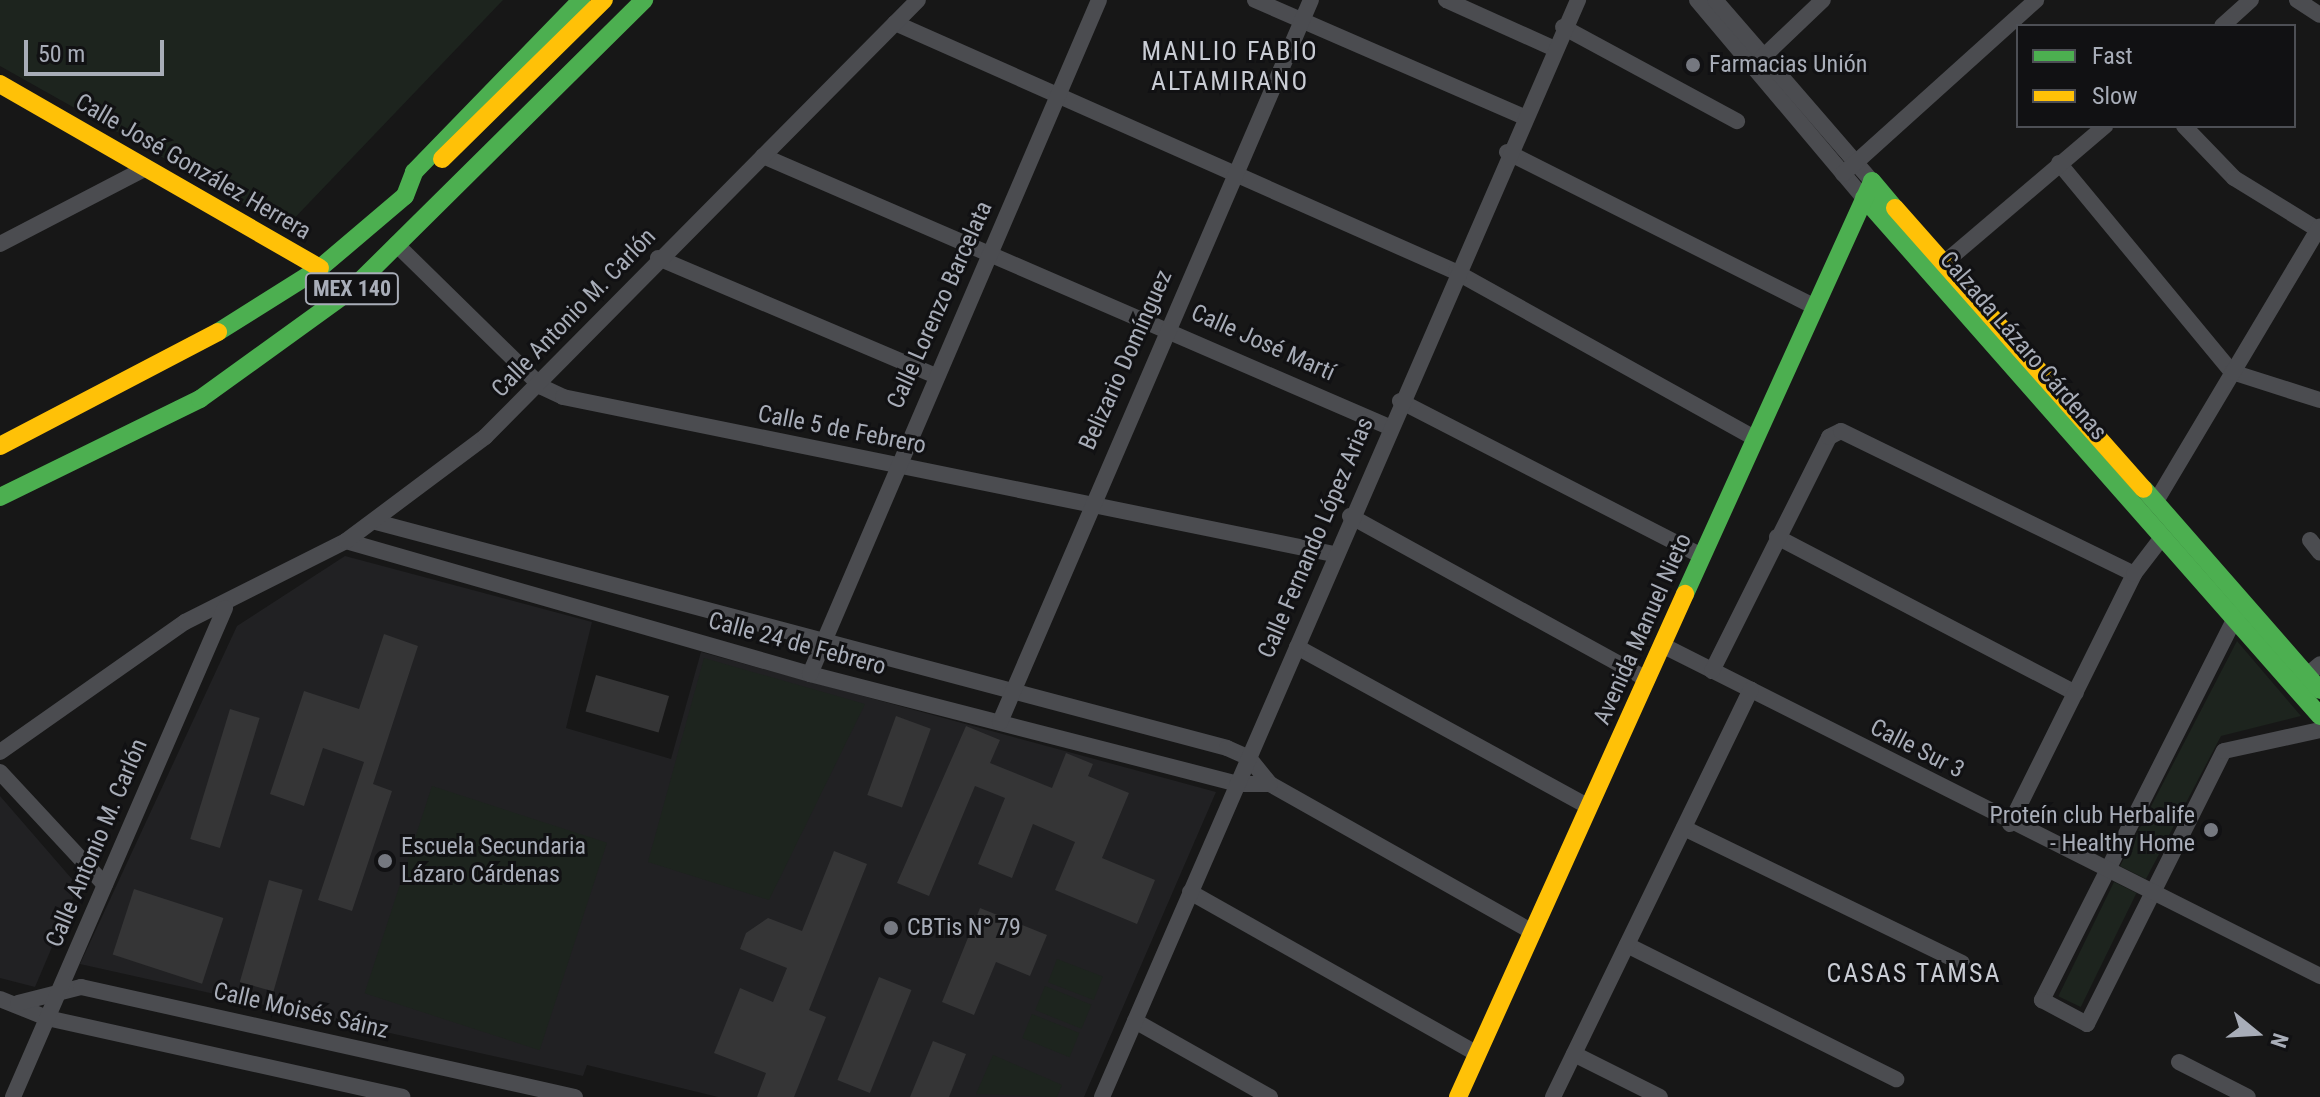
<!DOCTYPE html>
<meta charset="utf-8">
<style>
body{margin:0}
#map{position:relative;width:2320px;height:1097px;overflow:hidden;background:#171717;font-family:"Roboto Condensed",sans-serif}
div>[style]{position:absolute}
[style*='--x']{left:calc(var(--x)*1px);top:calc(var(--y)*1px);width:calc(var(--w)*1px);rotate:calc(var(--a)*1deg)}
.built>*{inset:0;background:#212123}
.green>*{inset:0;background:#1d241e;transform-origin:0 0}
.building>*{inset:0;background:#353536;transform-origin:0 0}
.street>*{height:16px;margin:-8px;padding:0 8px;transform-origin:8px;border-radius:8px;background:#4b4c50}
.fast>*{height:18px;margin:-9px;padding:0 9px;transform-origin:9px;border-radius:9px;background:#4caf50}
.slow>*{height:18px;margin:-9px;padding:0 9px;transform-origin:9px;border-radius:9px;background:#ffc107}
.dots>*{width:22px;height:22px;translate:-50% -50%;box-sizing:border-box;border:4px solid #111113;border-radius:50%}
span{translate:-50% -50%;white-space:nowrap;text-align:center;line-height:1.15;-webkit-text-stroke:6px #111113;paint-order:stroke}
.shield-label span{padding:2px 6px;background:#111113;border:2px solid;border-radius:6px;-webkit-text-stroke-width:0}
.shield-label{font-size:22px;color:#a8adb8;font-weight:700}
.poi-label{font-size:24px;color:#a8adb8}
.left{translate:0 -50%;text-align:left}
.right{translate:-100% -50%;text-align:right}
.street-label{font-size:24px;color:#a8adb8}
.neighbourhood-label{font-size:26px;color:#c9ccd4;letter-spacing:2px}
.legend{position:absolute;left:2016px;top:24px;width:280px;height:104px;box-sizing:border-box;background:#111113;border:2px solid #4d4f55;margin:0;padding:10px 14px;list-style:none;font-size:24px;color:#a8adb8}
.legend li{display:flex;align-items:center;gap:16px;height:40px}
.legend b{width:40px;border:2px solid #4d4f55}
.north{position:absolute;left:2216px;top:993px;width:80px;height:80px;-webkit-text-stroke:6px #111113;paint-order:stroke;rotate:108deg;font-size:22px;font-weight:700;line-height:32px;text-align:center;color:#a8adb8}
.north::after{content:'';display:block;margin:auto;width:28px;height:36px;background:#a8adb8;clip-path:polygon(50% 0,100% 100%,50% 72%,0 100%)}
.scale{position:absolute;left:24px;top:40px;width:140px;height:36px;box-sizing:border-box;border:4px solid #a8adb8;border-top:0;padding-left:10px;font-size:24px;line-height:28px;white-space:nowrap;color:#a8adb8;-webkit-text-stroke:6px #111113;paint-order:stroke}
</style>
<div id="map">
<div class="built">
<i style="clip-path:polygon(345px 556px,592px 622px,566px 728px,671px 759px,701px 652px,1216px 792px,1084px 1097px,718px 1097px,587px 1065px,583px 1076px,80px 964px,237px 626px)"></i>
<i style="clip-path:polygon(0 796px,78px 886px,35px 987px,0 978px)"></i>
</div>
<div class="green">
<i style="clip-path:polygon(0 0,503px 0,286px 227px,0 66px)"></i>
<i style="clip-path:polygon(2237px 641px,2301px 716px,2221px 736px,2146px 879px,2120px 866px)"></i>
<i style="clip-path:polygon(704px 658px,865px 704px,769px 900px,648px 862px)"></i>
<i style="left:432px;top:786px;width:184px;height:218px;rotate:18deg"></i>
<i style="left:2114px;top:882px;width:25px;height:127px;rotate:26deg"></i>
<i style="left:1057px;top:959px;width:49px;height:25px;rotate:21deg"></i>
<i style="left:1045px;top:986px;width:50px;height:26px;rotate:22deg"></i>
<i style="left:1032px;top:1014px;width:51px;height:26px;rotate:22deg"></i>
<i style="clip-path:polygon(993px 1055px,1062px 1085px,1057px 1097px,976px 1094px)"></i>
</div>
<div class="building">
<i style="clip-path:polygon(384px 634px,418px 646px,373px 784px,392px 791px,352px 911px,318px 900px,364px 762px,323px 748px,304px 806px,270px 794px,304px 691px,359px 709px)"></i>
<i style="left:596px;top:675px;width:76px;height:38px;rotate:16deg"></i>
<i style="left:230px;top:709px;width:31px;height:136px;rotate:17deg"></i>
<i style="left:896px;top:716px;width:37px;height:84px;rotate:20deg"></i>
<i style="clip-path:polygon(966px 726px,1000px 740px,990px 763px,1052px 788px,1066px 753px,1093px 764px,1088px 776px,1129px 793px,1102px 858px,1155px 880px,1137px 924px,1055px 890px,1075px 842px,1033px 824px,1012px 878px,978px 864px,1005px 798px,975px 786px,929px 896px,897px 883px)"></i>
<i style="clip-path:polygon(834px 851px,867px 864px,809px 1010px,826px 1017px,794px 1097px,757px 1097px,766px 1073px,714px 1053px,740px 988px,773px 1002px,787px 968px,740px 949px,746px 933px,768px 918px,802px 931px)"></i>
<i style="left:269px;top:880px;width:35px;height:106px;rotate:16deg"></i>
<i style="left:134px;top:889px;width:94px;height:69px;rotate:18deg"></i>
<i style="clip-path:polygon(980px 908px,1047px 935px,1030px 976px,996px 962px,974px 1015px,942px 1002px)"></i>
<i style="left:879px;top:977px;width:35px;height:111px;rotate:22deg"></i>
<i style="clip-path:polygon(933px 1041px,966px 1054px,949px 1097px,910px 1097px)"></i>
</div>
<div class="street">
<i style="--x:1255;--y:0;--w:291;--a:23.5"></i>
<i style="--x:1446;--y:0;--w:117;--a:24.2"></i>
<i style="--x:1697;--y:0;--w:259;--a:49.9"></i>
<i style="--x:1715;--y:0;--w:240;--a:49.1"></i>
<i style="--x:2297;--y:0;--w:27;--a:33"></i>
<i style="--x:895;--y:23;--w:614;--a:23.93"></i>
<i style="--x:1456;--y:272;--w:343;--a:29.1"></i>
<i style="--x:2222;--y:26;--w:39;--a:-42"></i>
<i style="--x:1563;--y:27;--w:198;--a:28.4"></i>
<i style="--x:1762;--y:58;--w:84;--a:-43.6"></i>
<i style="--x:2184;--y:126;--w:72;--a:46.1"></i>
<i style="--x:2234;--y:178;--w:101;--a:31.6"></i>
<i style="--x:1507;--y:152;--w:345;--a:26.7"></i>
<i style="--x:763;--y:156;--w:682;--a:23.41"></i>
<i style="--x:2059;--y:163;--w:271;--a:50.4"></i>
<i style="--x:2232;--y:372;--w:92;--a:17.7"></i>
<i style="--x:1843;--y:174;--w:260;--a:-42"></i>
<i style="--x:0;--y:244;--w:165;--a:-27.5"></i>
<i style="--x:396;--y:244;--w:204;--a:44.4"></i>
<i style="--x:542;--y:387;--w:23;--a:25"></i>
<i style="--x:563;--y:397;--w:787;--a:11.51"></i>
<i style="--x:658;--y:258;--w:302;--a:23"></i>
<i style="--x:1937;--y:269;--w:221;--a:-40.4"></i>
<i style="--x:1400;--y:401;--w:339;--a:27.2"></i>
<i style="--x:2155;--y:503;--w:322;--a:-59.2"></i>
<i style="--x:1350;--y:516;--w:339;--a:28.8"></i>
<i style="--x:376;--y:522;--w:880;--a:14.87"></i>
<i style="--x:1227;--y:748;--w:24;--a:24"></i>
<i style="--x:1249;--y:758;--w:33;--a:51"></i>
<i style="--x:1270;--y:784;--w:302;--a:29.4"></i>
<i style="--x:1777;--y:537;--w:337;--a:27.6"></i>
<i style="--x:2310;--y:540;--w:16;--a:52"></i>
<i style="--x:346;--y:541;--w:483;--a:16"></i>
<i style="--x:810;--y:674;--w:441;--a:14.4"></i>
<i style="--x:1237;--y:784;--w:33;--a:0"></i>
<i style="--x:2238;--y:612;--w:435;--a:116.8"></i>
<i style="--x:2042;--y:1000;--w:51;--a:28.1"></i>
<i style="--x:2087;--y:1024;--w:305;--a:-63.4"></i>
<i style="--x:2224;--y:751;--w:98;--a:-12.3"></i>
<i style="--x:1662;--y:645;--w:737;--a:26.7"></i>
<i style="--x:1297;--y:647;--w:333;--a:28.7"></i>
<i style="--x:1712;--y:671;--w:262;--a:-63.4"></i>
<i style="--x:1829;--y:437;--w:13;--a:-27"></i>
<i style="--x:1841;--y:431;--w:326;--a:26"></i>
<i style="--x:810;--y:674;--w:733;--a:-66.79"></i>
<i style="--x:2300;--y:681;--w:26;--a:-40"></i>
<i style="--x:1000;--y:722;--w:786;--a:-66.7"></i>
<i style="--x:0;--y:752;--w:226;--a:-35.1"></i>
<i style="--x:185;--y:622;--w:180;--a:-26.7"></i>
<i style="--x:346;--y:541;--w:174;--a:-36.8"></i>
<i style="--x:485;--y:437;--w:615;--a:-45.26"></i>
<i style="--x:0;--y:772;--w:154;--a:47.1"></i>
<i style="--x:2010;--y:824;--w:279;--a:-63.6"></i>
<i style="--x:2134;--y:574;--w:43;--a:-52.6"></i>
<i style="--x:1684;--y:828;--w:309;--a:25.9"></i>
<i style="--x:1190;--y:892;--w:330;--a:29.4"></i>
<i style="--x:1627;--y:945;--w:301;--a:26.5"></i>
<i style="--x:0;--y:999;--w:51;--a:22"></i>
<i style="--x:47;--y:1018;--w:364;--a:12.5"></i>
<i style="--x:18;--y:1003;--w:65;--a:-14.3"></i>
<i style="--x:81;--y:987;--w:506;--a:12.55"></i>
<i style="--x:1135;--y:1021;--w:155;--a:29.4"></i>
<i style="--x:1574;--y:1054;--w:96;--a:26.6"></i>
<i style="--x:2179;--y:1062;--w:77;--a:26.9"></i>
<i style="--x:13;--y:1097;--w:533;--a:-66.56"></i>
<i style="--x:1102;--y:1097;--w:1196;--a:-66.54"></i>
<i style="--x:1553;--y:1097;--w:453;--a:-64.1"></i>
</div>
<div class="fast">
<i style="--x:1864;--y:198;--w:690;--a:48.64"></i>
<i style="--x:218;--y:332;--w:120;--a:-32.1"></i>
<i style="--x:320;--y:268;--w:111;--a:-40.3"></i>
<i style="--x:405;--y:196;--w:26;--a:-69"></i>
<i style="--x:414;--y:172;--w:240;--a:-45.8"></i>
<i style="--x:2144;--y:489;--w:267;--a:48.8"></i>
<i style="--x:0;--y:497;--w:223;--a:-26.1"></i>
<i style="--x:200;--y:399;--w:185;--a:-35.8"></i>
<i style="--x:350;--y:291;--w:414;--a:-44.7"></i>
<i style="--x:1685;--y:594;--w:453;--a:-65.6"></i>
<i style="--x:1872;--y:181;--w:35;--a:50"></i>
</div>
<div class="slow">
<i style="--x:0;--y:84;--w:369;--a:29.9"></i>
<i style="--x:442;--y:159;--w:227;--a:-44.5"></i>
<i style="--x:1895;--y:208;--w:375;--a:48.5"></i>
<i style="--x:0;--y:446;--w:246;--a:-27.6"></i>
<i style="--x:1458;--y:1097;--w:552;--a:-65.71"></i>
</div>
<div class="dots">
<i style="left:1693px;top:65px;background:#757880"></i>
<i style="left:2211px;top:830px;background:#757880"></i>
<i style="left:385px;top:861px;background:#757880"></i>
<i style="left:891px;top:928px;background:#757880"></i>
</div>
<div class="shield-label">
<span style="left:352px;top:289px">MEX 140</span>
</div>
<div class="poi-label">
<span class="left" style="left:1709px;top:65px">Farmacias Unión</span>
<span class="right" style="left:2195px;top:830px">Proteín club Herbalife<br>- Healthy Home</span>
<span class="left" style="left:401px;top:861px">Escuela Secundaria<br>Lázaro Cárdenas</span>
<span class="left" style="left:907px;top:928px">CBTis N° 79</span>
</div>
<div class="street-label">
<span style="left:193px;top:167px;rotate:30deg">Calle José González Herrera</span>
<span style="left:940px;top:305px;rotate:-66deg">Calle Lorenzo Barcelata</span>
<span style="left:574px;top:313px;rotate:-46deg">Calle Antonio M. Carlón</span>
<span style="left:1263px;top:343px;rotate:24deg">Calle José Martí</span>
<span style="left:2023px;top:346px;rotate:49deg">Calzada Lázaro Cárdenas</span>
<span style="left:1126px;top:360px;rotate:-66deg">Belizario Domínguez</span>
<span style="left:842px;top:430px;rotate:11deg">Calle 5 de Febrero</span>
<span style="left:1316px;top:538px;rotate:-67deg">Calle Fernando López Arias</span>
<span style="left:1643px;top:629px;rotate:-66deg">Avenida Manuel Nieto</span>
<span style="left:797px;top:644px;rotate:15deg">Calle 24 de Febrero</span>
<span style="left:1917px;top:749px;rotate:27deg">Calle Sur 3</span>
<span style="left:97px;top:843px;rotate:-67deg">Calle Antonio M. Carlón</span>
<span style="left:301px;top:1011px;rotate:13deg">Calle Moisés Sáinz</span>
</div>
<div class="neighbourhood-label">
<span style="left:1230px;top:67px">MANLIO FABIO<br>ALTAMIRANO</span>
<span style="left:1914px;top:974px">CASAS TAMSA</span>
</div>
<ul class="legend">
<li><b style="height:10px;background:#4caf50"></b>Fast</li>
<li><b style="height:10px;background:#ffc107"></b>Slow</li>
</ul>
<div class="north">N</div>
<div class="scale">50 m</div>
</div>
